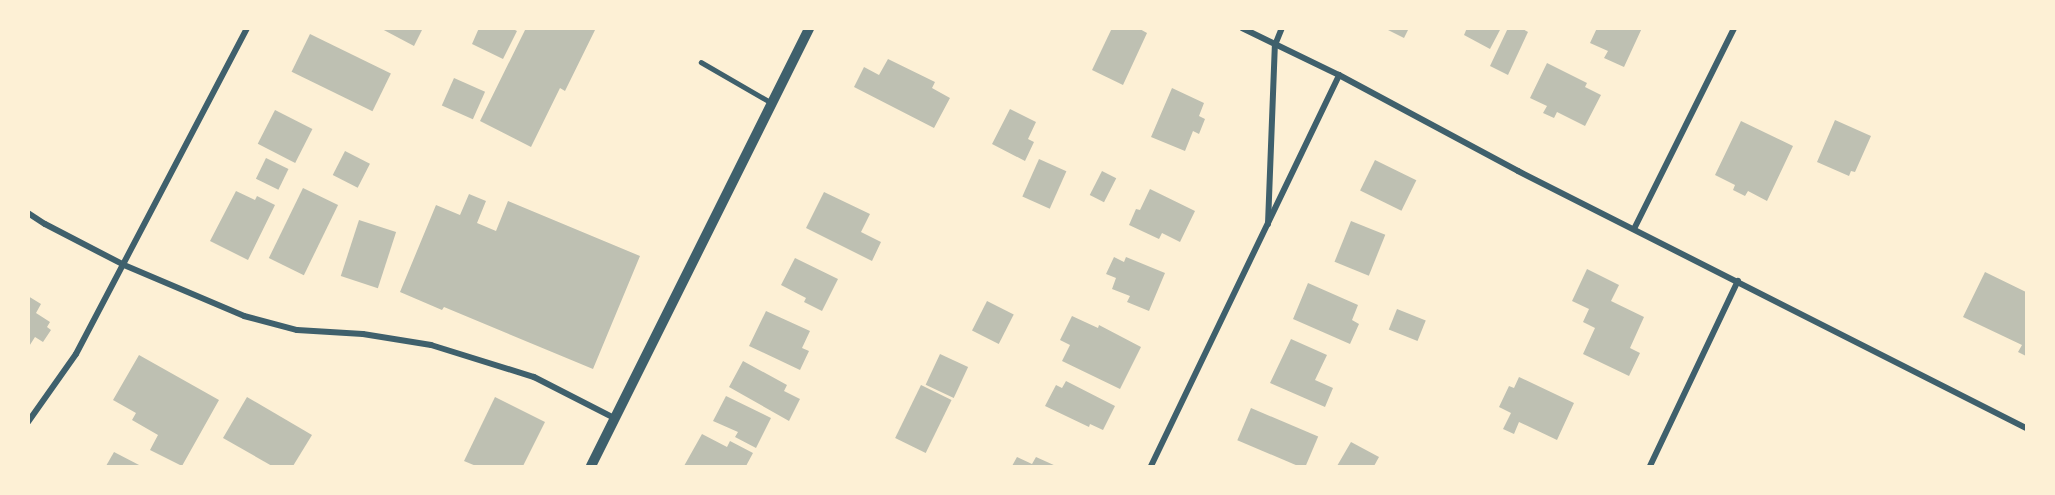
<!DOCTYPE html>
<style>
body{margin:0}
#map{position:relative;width:2055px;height:495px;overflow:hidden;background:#fdf0d5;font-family:Lora,serif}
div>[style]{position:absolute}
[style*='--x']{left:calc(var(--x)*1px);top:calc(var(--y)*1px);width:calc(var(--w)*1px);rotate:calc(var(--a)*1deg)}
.building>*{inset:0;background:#bec0b2;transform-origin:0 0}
.service>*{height:4.5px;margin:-2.25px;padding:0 2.25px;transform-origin:2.25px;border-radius:2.25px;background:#3f606c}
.minor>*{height:6px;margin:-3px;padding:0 3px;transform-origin:3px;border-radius:3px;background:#3f606c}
.tertiary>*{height:10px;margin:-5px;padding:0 5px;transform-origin:5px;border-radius:5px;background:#3f606c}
span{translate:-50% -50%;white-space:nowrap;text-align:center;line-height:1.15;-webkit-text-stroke:5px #fdf0d5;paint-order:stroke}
.frame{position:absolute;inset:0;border:30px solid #fdf0d5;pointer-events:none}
</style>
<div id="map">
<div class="building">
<i style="clip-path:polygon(380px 28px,423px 28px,414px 46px)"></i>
<i style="clip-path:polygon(479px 28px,511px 28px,517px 31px,503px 59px,472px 44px)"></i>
<i style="clip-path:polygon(526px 28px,596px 28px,565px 91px,560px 88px,531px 147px,480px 121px)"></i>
<i style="clip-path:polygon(1112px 28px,1138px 28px,1147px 33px,1123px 85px,1092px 70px)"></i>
<i style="clip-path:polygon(1384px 28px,1409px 28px,1404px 38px)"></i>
<i style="clip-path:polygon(1467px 28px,1501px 28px,1490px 49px,1464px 35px)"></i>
<i style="clip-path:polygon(1508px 28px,1521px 28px,1528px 32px,1508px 75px,1490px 66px)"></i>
<i style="clip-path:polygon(1597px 28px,1642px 28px,1624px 67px,1604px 58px,1608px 51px,1590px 43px)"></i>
<i style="left:310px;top:34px;width:90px;height:42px;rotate:26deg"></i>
<i style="clip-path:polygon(888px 59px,935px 82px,932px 88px,950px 98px,934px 128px,854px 87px,864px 67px,879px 75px)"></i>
<i style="clip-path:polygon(1547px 63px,1587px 83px,1585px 87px,1601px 95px,1585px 126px,1557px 112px,1554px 118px,1543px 113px,1547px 106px,1530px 98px)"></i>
<i style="left:454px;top:78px;width:34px;height:30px;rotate:24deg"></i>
<i style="clip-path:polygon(1172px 88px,1204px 103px,1199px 116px,1205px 119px,1199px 134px,1193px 131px,1185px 151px,1151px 137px)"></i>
<i style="clip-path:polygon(1010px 109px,1036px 122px,1028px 139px,1034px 142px,1025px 161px,992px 144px)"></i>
<i style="left:275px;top:110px;width:42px;height:38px;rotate:27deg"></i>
<i style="clip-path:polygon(1835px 120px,1871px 136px,1855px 172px,1851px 171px,1849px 176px,1817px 162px)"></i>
<i style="clip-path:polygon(1741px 121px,1793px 146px,1767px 201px,1748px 191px,1745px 196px,1733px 190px,1735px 185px,1715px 175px)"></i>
<i style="left:345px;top:151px;width:28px;height:27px;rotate:27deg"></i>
<i style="left:266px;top:158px;width:25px;height:23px;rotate:26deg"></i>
<i style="left:1039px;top:159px;width:30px;height:41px;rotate:24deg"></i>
<i style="left:1375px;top:160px;width:46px;height:34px;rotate:26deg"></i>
<i style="left:1102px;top:171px;width:16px;height:27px;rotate:27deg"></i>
<i style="left:303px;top:188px;width:39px;height:78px;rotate:26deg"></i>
<i style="clip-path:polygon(1150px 189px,1195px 211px,1180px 242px,1162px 233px,1159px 239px,1129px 225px,1136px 209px,1140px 210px)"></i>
<i style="clip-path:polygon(236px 191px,255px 200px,257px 196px,275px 205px,248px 260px,210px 241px)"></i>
<i style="clip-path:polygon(824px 192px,870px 214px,861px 232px,881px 242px,872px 261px,806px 228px)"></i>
<i style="clip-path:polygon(469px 194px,486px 201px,477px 223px,496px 231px,508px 201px,640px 256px,593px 369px,444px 307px,442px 310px,400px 292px,436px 205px,460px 215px)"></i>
<i style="left:359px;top:220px;width:39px;height:59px;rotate:18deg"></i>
<i style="left:1351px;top:221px;width:37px;height:44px;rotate:22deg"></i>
<i style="clip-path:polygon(1114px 257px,1124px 262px,1126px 257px,1165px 273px,1149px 311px,1127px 302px,1130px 296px,1112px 289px,1116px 278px,1106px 274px)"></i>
<i style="clip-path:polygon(795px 258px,838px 279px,822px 311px,804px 302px,806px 298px,781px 285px)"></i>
<i style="clip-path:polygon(1587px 269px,1619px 285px,1611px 301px,1644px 317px,1630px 348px,1640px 353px,1629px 376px,1583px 354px,1595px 328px,1583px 322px,1589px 309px,1572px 301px)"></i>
<i style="clip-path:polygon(1985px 272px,2026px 292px,2026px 356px,2018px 352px,2022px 345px,1963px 317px)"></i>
<i style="clip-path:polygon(1308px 283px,1358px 305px,1352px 320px,1359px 324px,1350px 344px,1293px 319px)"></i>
<i style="clip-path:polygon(28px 296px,41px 304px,36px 313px,50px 322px,47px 327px,51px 330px,43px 342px,35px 337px,28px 348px)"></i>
<i style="left:987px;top:301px;width:30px;height:33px;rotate:27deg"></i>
<i style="left:1397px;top:309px;width:31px;height:22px;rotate:22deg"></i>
<i style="clip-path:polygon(766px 311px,810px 331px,802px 348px,809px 351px,800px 370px,749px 346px)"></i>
<i style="clip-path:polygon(1072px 316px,1098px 328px,1099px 325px,1141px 347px,1120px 389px,1062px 361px,1070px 345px,1060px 340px)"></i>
<i style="clip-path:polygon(1291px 339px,1327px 355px,1315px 380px,1333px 388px,1325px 407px,1270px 383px)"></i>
<i style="left:940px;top:354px;width:31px;height:34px;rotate:25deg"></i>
<i style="clip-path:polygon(139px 355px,219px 400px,182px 466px,150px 450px,158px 435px,132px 420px,136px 413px,113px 400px)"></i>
<i style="clip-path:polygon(743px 361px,787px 385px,784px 391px,800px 399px,789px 421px,729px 387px)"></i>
<i style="clip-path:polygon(1519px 377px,1574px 403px,1557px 440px,1519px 422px,1514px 434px,1503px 429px,1511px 413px,1499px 407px,1509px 386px,1514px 388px)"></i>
<i style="clip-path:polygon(1066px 381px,1115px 406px,1103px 430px,1090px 424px,1089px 427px,1045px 406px,1056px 385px,1062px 388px)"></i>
<i style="left:921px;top:385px;width:34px;height:59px;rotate:26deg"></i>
<i style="clip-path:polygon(726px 396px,771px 418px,756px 448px,735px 437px,738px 432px,713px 421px)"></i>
<i style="clip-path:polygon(247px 397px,312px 435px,293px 466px,272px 466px,223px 438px)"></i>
<i style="clip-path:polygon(495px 397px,545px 422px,523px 466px,476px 466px,464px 461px)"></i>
<i style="left:1251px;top:408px;width:73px;height:35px;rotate:23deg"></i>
<i style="clip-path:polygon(702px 434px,727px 447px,730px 441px,753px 453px,746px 466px,684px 466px)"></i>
<i style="clip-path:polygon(1351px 442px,1379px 457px,1374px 466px,1337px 466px)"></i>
<i style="clip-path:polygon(114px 452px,141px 466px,106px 466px)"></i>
<i style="clip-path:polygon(1017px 457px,1032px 464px,1036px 457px,1056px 466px,1012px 466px)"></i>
</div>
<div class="service">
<i style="--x:701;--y:62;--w:82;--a:30"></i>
</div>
<div class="minor">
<i style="--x:1242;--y:28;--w:108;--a:25.9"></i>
<i style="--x:1339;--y:75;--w:203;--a:28.2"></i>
<i style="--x:1518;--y:171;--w:569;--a:26.84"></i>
<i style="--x:28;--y:213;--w:20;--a:33"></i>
<i style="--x:45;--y:224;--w:89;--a:27.4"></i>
<i style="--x:124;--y:265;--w:130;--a:23"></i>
<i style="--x:244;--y:316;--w:55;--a:14.8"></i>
<i style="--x:297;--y:330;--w:66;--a:3.5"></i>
<i style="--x:363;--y:334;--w:69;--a:9.2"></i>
<i style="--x:431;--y:345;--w:108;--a:17.3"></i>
<i style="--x:534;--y:377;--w:92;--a:27.1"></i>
<i style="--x:1268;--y:224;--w:179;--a:-87.8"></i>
<i style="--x:1275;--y:45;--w:18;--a:-68"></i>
<i style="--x:1634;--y:229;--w:225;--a:-63.5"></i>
<i style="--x:28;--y:422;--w:83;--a:-54.8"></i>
<i style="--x:76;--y:354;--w:368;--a:-62.3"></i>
<i style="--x:1151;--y:466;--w:434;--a:-64.3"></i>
<i style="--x:1650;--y:466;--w:205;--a:-64.6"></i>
</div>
<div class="tertiary">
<i style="--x:591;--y:466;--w:489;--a:-63.5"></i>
</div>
<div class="frame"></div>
</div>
